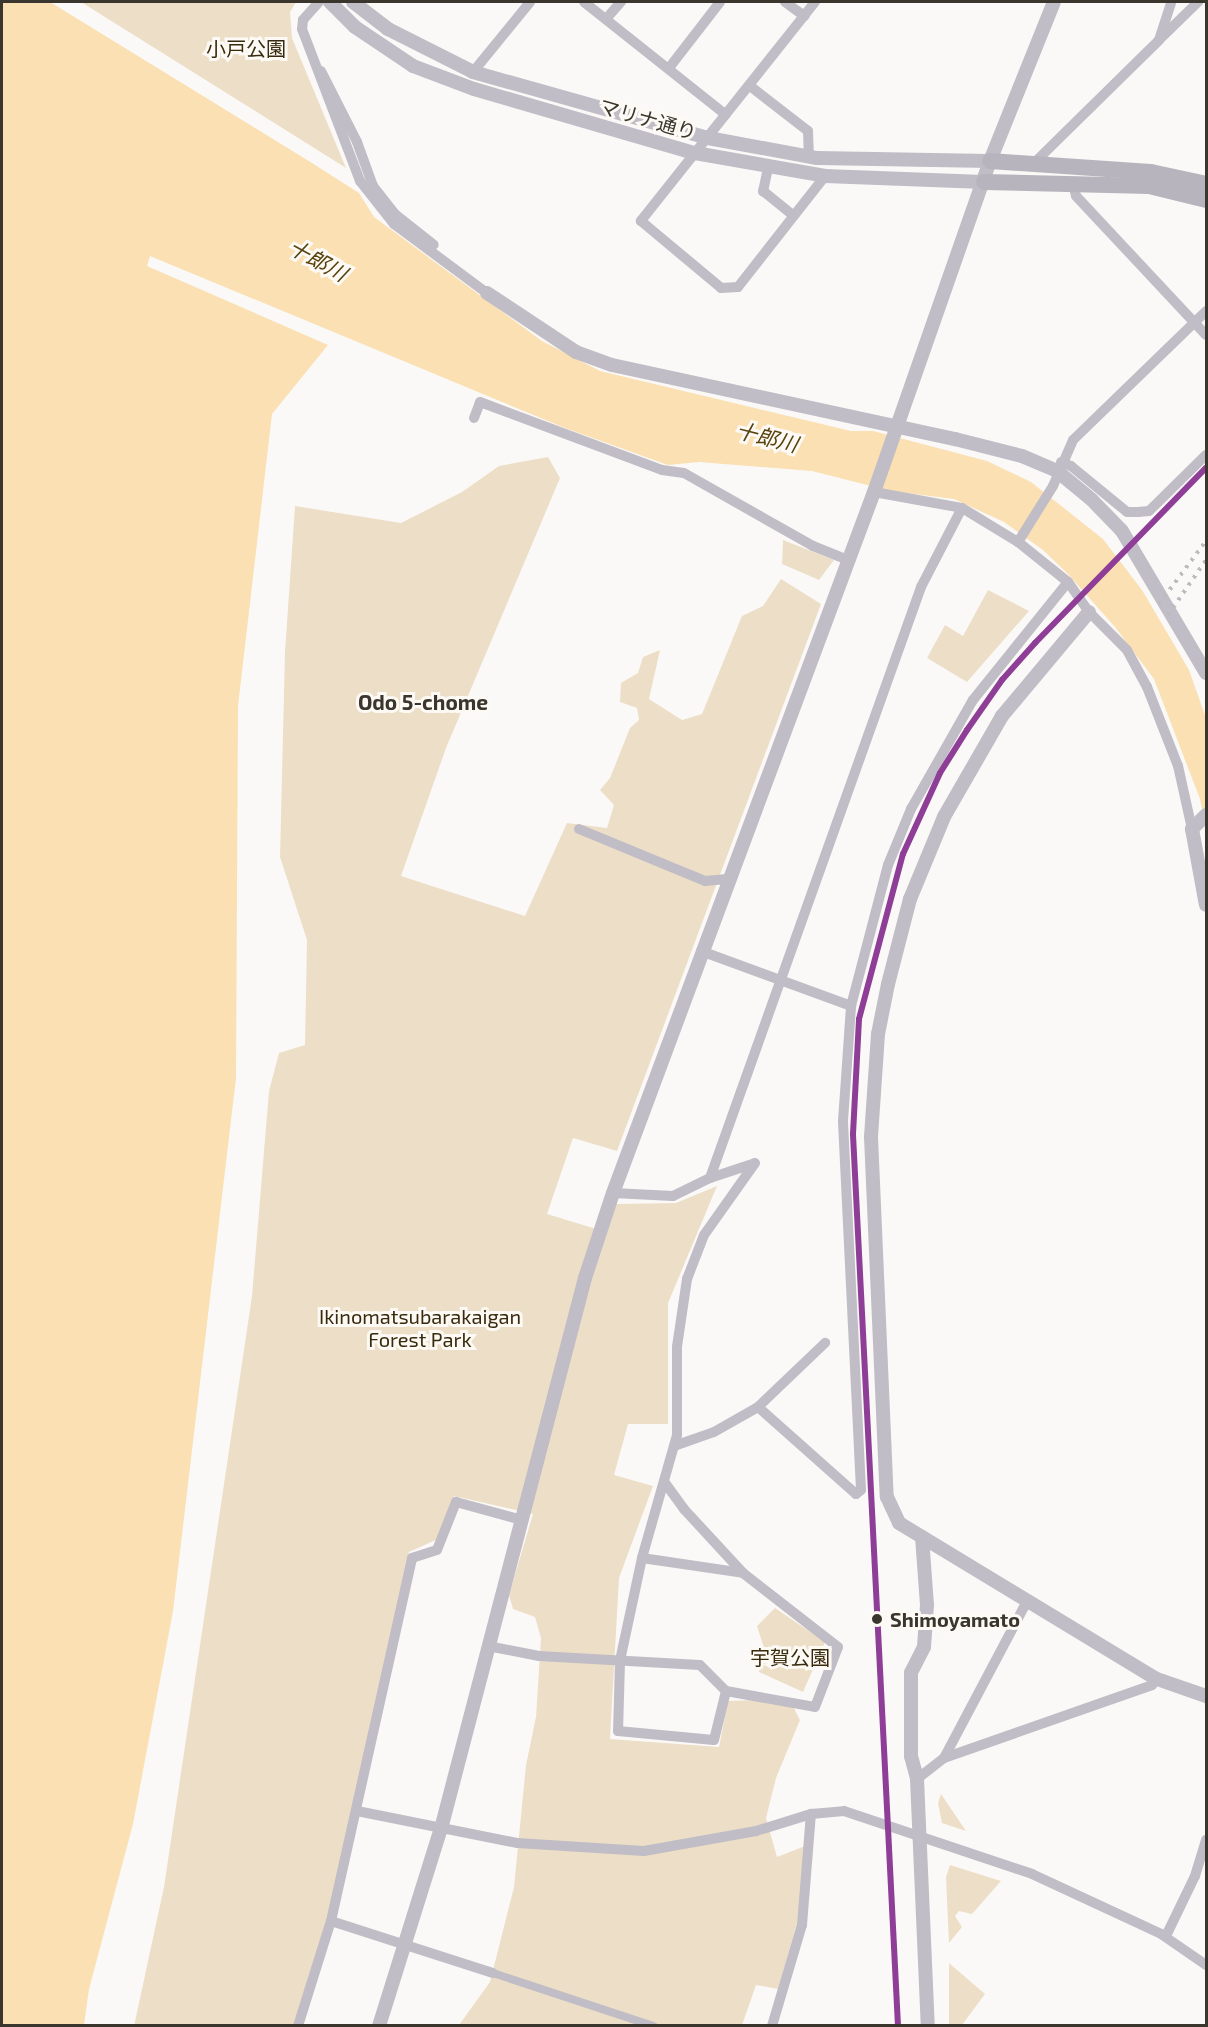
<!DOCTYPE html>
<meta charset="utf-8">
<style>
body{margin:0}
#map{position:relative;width:1208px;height:2027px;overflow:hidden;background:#fbf9f7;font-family:"Exo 2","Noto Sans JP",sans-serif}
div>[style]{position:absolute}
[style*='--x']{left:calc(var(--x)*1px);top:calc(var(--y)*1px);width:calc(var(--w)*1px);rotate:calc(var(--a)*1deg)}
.green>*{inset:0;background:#eddfc7}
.water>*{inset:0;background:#fae0b2}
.pedestrian>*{height:8px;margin:-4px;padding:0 4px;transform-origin:4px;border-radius:4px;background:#c0bdc6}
.minor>*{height:10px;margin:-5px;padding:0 5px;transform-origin:5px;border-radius:5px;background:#c0bdc6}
.tertiary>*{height:14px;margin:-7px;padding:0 7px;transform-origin:7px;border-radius:7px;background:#c0bdc6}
.primary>*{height:16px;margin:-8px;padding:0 8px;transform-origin:8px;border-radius:8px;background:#b8b4bd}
.rail>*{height:4px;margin-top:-2px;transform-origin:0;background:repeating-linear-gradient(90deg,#bdbbbe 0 3px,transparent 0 9px)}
.rail-1>*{height:6px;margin:-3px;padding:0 3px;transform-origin:3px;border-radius:3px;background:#8f3e97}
.dots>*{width:16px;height:16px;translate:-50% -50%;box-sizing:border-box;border:3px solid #fdfaf5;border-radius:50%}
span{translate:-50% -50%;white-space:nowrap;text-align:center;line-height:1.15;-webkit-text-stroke:6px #fdfaf5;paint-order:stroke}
.park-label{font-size:20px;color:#382a0c}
.street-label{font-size:20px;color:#3b362d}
.stop-label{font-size:20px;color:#3b362d;font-weight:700}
.left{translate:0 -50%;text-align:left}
.water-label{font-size:21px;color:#58420e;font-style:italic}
.neighbourhood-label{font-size:21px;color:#3b362d;font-weight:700}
.frame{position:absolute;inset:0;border:3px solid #3b362d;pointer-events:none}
</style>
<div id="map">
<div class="green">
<i style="clip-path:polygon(81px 2px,296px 2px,290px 12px,292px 38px,346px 168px)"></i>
<i style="clip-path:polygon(548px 457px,560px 478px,446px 748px,401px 876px,525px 916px,567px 823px,607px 828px,614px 805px,600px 790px,610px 778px,630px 728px,639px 720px,637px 708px,620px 702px,621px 683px,638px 673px,643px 657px,660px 650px,649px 699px,682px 720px,702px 714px,742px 616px,763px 606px,781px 579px,821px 604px,617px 1151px,573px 1138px,547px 1214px,606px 1232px,616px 1204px,676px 1203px,717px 1186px,668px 1303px,668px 1424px,628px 1424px,614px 1475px,653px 1486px,619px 1578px,610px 1739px,719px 1747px,728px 1701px,789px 1699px,800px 1720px,776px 1778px,766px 1818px,777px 1857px,805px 1846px,798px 1920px,778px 1989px,756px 1985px,742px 2025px,459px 2025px,490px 1982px,514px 1887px,526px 1765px,536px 1717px,541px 1638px,535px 1617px,513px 1609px,509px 1595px,533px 1514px,454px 1496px,438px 1539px,409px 1552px,357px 1801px,323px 1933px,294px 2025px,134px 2026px,164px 1887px,252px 1296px,269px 1091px,279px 1053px,305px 1045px,307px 940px,280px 857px,285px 652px,295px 506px,401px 523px,462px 492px,499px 466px)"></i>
<i style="clip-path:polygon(783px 540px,834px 560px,819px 580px,782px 564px)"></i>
<i style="clip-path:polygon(988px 590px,1029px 611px,967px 682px,927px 658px,945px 625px,963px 636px)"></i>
<i style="clip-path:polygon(775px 1608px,825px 1642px,803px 1692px,759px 1672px,764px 1648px,757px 1626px)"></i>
<i style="clip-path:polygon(941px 1794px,966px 1831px,942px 1823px,938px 1803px)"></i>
<i style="clip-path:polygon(950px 1865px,1001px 1881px,972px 1914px,959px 1911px,955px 1916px,962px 1927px,949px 1943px,946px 1877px)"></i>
<i style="clip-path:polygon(949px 1963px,985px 1994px,962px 2025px,949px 2025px)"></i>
</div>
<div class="water">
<i style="clip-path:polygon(2px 2px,50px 2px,312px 163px,359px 193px,374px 217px,542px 341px,600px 371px,851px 431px,873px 431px,987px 461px,1031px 482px,1103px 539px,1142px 590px,1189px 670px,1206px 718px,1206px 827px,1200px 799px,1154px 679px,1115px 627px,1067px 573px,1043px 550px,1004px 522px,954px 499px,891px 491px,812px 471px,699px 462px,668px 465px,565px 428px,150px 256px,147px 266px,328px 345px,272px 414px,238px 706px,236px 1078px,173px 1611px,133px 1824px,89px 1989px,84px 2025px,2px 2026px)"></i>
</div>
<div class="pedestrian">
<i style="--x:493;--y:1973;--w:169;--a:18.3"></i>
</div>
<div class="minor">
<i style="--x:319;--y:2;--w:24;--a:132"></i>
<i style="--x:303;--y:20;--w:9;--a:96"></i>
<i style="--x:302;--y:29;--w:163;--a:69.1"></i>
<i style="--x:360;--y:181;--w:55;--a:51.7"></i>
<i style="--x:394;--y:224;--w:116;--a:36.6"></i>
<i style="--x:584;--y:2;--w:181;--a:38.5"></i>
<i style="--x:785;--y:2;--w:24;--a:36"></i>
<i style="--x:815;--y:2;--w:280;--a:128.5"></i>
<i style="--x:641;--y:221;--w:104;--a:39.9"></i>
<i style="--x:721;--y:288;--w:17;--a:-3"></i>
<i style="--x:738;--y:287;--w:141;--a:-51.9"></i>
<i style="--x:606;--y:19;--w:23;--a:-49"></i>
<i style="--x:1161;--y:38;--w:52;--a:-44.2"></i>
<i style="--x:669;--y:68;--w:83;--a:-52.3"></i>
<i style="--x:321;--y:71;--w:80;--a:63.1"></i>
<i style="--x:357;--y:142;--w:47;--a:70"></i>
<i style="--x:373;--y:186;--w:37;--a:52"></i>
<i style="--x:396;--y:215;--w:48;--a:38.3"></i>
<i style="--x:473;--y:72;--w:90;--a:-50.8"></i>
<i style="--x:750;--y:86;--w:73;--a:37.8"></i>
<i style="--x:808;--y:131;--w:26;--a:88"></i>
<i style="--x:1031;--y:166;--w:180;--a:-44.5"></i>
<i style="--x:1159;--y:40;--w:40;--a:-72"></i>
<i style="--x:768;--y:168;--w:24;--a:102"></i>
<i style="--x:763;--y:191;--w:38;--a:39"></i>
<i style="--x:1073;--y:184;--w:12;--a:76"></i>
<i style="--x:1076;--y:196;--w:190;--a:46.9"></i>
<i style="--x:474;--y:418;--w:17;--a:-69"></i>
<i style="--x:480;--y:402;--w:194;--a:20.5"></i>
<i style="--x:662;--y:470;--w:22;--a:8"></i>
<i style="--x:684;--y:473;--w:148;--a:29.5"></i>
<i style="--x:813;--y:546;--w:38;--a:22"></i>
<i style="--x:1061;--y:462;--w:11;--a:22"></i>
<i style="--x:1071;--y:466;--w:72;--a:39.4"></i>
<i style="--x:1127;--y:512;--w:11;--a:0"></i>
<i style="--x:1138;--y:512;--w:11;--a:-5"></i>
<i style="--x:1149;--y:511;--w:80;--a:-44.5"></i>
<i style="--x:874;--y:492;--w:89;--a:10.3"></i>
<i style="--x:962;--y:508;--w:66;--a:31.3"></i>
<i style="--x:579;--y:829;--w:136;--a:22.4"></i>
<i style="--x:705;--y:881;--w:22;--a:-5"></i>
<i style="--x:1192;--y:829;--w:65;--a:-102.5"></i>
<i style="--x:1178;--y:766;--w:85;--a:-111.4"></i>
<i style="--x:1147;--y:687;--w:42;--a:-118.4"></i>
<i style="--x:1127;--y:650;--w:54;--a:-135"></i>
<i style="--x:1089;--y:612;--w:37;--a:-125"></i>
<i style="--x:1068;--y:582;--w:64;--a:-141.3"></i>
<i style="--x:1018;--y:542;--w:66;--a:-58"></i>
<i style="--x:1053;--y:486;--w:50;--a:-66.5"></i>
<i style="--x:1073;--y:440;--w:185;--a:-44.1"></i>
<i style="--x:701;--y:951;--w:160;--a:20.1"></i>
<i style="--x:710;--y:1178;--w:628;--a:-70.35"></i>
<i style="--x:921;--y:587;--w:89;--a:-62.6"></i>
<i style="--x:613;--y:1193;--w:60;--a:2.9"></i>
<i style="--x:673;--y:1196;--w:41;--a:-25.9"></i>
<i style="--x:710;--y:1178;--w:47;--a:-18.4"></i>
<i style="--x:755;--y:1163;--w:88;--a:125.3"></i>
<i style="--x:704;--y:1235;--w:47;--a:111.1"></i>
<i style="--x:687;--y:1279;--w:69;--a:98.4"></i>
<i style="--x:677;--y:1347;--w:88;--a:90"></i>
<i style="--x:677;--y:1435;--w:128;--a:105.9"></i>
<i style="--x:642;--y:1558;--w:102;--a:8.4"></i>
<i style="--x:758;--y:1407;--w:131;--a:41.6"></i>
<i style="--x:856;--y:1494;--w:6;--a:-39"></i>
<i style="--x:861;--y:1490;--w:369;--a:-92.8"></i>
<i style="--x:843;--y:1121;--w:115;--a:-86"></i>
<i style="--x:851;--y:1006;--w:146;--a:-75.3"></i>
<i style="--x:888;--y:865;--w:61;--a:-67.7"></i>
<i style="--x:911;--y:809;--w:125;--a:-60.4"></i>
<i style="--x:973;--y:700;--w:151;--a:-51.2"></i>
<i style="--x:674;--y:1446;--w:42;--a:-19.3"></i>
<i style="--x:714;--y:1432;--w:51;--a:-29.6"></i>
<i style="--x:758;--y:1407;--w:93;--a:-43.7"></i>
<i style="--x:642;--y:1558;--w:105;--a:102.1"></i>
<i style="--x:620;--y:1661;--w:70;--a:91.6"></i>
<i style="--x:618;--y:1731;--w:96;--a:5.4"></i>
<i style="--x:714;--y:1740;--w:50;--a:-76.2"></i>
<i style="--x:488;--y:1646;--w:52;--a:11.1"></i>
<i style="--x:539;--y:1656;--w:161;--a:3.2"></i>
<i style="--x:700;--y:1665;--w:37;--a:45"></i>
<i style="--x:726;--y:1691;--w:90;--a:10.2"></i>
<i style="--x:815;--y:1707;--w:64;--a:-69"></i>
<i style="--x:838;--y:1647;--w:120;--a:-142.1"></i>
<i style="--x:743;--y:1573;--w:87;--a:-132.7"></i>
<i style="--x:684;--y:1509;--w:34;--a:-126"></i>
<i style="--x:944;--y:1758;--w:220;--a:-19.3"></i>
<i style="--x:1152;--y:1685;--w:8;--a:-50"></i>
<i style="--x:917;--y:1779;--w:34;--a:-38"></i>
<i style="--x:944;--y:1758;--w:178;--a:-62.1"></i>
<i style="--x:357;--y:1811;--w:163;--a:11.3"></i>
<i style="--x:517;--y:1843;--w:127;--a:3.6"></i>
<i style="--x:644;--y:1851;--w:114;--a:-10.1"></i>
<i style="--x:756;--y:1831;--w:58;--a:-17.2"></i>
<i style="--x:811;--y:1814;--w:33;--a:-5"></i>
<i style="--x:844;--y:1811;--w:198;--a:18.5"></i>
<i style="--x:1032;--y:1874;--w:142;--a:24.9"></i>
<i style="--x:1161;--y:1934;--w:55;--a:34.6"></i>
<i style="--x:331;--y:1921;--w:170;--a:17.8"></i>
<i style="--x:1166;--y:1936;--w:67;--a:-64.2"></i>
<i style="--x:1195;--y:1876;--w:38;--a:-73"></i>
<i style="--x:298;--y:2026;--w:110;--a:-72.6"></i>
<i style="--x:331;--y:1921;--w:372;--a:-77.4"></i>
<i style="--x:412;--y:1558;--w:26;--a:-18"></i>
<i style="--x:437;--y:1550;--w:52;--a:-68.4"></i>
<i style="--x:456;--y:1502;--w:68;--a:15.3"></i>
<i style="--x:772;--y:2026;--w:105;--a:-73.5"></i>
<i style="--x:802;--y:1925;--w:111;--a:-85.4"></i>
</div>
<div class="tertiary">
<i style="--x:330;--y:2;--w:35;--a:45"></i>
<i style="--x:355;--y:27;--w:70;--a:33.9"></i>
<i style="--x:413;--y:66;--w:65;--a:20.7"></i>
<i style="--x:474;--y:89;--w:230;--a:16.2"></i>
<i style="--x:695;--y:153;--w:132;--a:10"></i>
<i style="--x:825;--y:176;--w:159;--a:2.2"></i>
<i style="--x:353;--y:2;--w:44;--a:37.6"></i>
<i style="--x:388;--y:29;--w:95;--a:26.8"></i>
<i style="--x:473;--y:72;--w:244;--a:15.7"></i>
<i style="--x:708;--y:138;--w:111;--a:10.4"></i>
<i style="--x:817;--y:158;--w:173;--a:1"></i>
<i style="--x:487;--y:293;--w:107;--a:33.5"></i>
<i style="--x:576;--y:352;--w:38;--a:20"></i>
<i style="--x:612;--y:365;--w:351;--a:12.2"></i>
<i style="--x:955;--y:439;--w:69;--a:14.2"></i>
<i style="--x:1022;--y:456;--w:38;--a:23"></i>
<i style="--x:1057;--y:471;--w:45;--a:39.6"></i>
<i style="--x:1092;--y:500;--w:43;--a:45.9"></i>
<i style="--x:1122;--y:531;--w:165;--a:59.4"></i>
<i style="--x:1089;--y:612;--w:136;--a:129.9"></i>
<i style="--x:1002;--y:716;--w:116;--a:119.9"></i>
<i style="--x:944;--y:817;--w:89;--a:112.5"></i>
<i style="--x:910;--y:899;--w:88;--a:104.5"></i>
<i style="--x:888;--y:984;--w:51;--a:101.3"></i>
<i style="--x:878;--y:1034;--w:103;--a:93.9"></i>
<i style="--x:871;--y:1137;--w:360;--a:87.5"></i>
<i style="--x:887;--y:1497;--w:29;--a:65"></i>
<i style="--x:899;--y:1523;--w:301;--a:31.2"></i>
<i style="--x:1157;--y:1679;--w:52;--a:19.1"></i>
<i style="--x:1206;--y:815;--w:20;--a:135"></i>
<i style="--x:1192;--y:829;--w:77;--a:79.6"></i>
<i style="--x:922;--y:1537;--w:68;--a:85.8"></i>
<i style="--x:927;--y:1605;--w:42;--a:94.1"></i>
<i style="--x:924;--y:1647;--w:29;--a:117"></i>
<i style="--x:911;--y:1673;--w:83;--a:90"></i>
<i style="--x:911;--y:1756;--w:24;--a:75"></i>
<i style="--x:917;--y:1779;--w:247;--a:87.5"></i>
<i style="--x:379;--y:2026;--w:211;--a:-72.6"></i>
<i style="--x:442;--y:1825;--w:565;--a:-75.35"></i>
<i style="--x:585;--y:1278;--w:89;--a:-71.8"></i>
<i style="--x:613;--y:1193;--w:748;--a:-69.58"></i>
<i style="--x:874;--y:492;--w:351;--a:-70.7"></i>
<i style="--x:990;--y:161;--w:171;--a:-68.1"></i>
</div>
<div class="primary">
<i style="--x:990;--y:161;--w:161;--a:3.9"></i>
<i style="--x:1151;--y:172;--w:56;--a:12.3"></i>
<i style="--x:984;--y:182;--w:165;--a:1.4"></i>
<i style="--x:1149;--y:186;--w:59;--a:13.8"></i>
</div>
<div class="rail">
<i style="--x:1159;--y:604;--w:79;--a:-53.3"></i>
<i style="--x:1168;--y:615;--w:67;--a:-55.4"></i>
</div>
<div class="rail-1">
<i style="--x:898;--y:2026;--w:893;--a:-92.89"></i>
<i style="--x:853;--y:1134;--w:115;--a:-87"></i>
<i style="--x:859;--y:1019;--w:171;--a:-75.1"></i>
<i style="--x:903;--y:854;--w:89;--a:-65.4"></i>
<i style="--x:940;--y:773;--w:51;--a:-57.9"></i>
<i style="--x:967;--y:730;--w:61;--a:-55"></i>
<i style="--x:1002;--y:680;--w:50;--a:-48.3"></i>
<i style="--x:1035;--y:643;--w:245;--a:-45.7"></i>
</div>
<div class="dots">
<i style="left:877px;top:1619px;background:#3b362d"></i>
</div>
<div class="park-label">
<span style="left:246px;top:48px">小戸公園</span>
<span style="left:420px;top:1328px">Ikinomatsubarakaigan<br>Forest Park</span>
<span style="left:790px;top:1657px">宇賀公園</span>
</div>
<div class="street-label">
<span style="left:648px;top:119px;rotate:16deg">マリナ通り</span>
</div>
<div class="stop-label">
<span class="left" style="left:890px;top:1619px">Shimoyamato</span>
</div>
<div class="water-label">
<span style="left:318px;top:260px;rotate:29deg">十郎川</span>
<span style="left:767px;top:437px;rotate:14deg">十郎川</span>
</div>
<div class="neighbourhood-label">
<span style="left:423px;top:702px">Odo 5-chome</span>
</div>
<div class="frame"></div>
</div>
